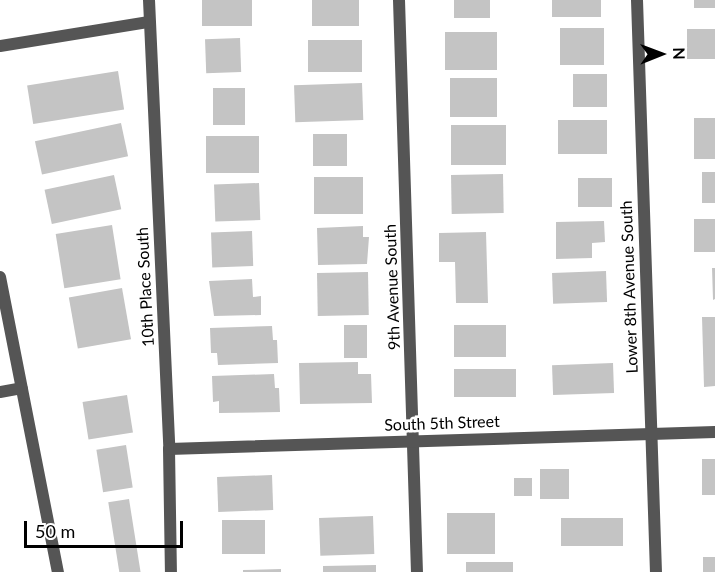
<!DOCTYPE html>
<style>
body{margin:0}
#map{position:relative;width:715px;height:572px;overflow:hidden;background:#fff;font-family:Lato,sans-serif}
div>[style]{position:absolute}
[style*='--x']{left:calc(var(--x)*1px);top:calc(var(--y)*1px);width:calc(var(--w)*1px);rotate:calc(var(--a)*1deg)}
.building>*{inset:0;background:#c4c4c4;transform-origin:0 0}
.minor>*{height:12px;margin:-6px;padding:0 6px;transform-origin:6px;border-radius:6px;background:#555}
span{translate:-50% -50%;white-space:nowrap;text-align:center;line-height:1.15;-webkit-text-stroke:5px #fff;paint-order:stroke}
.street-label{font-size:16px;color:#000}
.north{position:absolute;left:631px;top:24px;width:60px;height:60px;-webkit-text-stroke:4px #fff;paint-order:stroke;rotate:89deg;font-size:16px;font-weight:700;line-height:24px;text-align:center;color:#000}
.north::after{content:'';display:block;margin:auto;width:21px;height:27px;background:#000;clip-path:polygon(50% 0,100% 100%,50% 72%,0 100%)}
.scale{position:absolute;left:24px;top:521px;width:159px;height:27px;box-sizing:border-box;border:3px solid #000;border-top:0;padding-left:8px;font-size:18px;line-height:21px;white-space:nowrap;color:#000;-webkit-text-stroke:4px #fff;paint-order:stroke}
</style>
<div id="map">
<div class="building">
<i style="left:202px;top:0;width:50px;height:26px"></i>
<i style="left:312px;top:0;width:47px;height:26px"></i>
<i style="left:454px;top:0;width:36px;height:18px"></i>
<i style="left:552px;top:0;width:49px;height:17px"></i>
<i style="left:694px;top:0;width:21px;height:8px"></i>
<i style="left:560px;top:28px;width:44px;height:37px"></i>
<i style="left:687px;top:29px;width:28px;height:30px"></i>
<i style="left:497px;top:32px;width:38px;height:52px;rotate:90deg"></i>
<i style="left:240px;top:38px;width:34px;height:35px;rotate:88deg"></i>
<i style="left:362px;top:40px;width:32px;height:54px;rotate:90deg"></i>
<i style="left:118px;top:71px;width:39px;height:92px;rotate:81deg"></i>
<i style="left:607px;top:74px;width:33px;height:34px;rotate:90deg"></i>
<i style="left:497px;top:78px;width:39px;height:47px;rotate:90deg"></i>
<i style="left:362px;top:83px;width:37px;height:68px;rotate:88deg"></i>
<i style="left:213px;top:88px;width:32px;height:37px"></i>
<i style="left:715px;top:118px;width:41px;height:21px;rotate:90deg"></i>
<i style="left:607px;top:120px;width:34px;height:49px;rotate:90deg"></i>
<i style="left:121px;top:123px;width:34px;height:88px;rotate:78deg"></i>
<i style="left:506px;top:125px;width:40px;height:55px;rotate:90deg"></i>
<i style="left:313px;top:134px;width:34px;height:32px"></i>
<i style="left:259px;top:136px;width:37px;height:53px;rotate:90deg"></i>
<i style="left:702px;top:172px;width:13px;height:31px"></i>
<i style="left:503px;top:174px;width:39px;height:52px;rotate:89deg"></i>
<i style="left:114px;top:175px;width:35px;height:71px;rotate:78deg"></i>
<i style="left:363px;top:177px;width:37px;height:49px;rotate:90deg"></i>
<i style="left:612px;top:178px;width:29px;height:34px;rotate:90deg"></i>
<i style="left:259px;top:183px;width:37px;height:45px;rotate:88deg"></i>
<i style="left:694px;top:219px;width:21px;height:33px"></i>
<i style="clip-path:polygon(604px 221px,605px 242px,592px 243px,592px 258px,556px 259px,556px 222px)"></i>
<i style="left:112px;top:225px;width:55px;height:57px;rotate:81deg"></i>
<i style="clip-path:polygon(363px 226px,363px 237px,369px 237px,367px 264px,318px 265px,317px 228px)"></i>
<i style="left:252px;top:231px;width:35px;height:41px;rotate:88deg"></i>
<i style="clip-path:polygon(486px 232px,488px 303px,456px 303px,455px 262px,439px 262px,439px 233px)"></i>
<i style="clip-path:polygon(712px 268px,715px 268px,715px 299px,713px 300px)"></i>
<i style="left:606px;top:271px;width:31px;height:54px;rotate:88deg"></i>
<i style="left:368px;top:272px;width:43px;height:51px;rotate:89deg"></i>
<i style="clip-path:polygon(252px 279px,253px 297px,261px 296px,261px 315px,214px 316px,209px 281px)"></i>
<i style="left:122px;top:288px;width:52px;height:54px;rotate:80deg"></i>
<i style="clip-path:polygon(702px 317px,715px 317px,715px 386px,704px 387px)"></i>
<i style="left:344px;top:325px;width:23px;height:33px"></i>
<i style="left:454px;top:325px;width:52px;height:32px"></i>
<i style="clip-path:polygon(272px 326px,273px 340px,277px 340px,278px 363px,218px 365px,217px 353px,211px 353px,210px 328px)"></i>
<i style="clip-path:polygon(358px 362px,358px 374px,371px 374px,372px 403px,300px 404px,299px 363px)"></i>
<i style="left:613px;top:363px;width:30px;height:61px;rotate:88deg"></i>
<i style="left:516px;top:369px;width:28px;height:62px;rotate:90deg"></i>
<i style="clip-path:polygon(274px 374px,275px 388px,279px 388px,280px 412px,219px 413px,219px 401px,213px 402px,212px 376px)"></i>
<i style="left:127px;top:395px;width:38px;height:45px;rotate:81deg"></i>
<i style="left:126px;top:445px;width:43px;height:30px;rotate:81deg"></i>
<i style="left:715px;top:459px;width:36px;height:13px;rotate:90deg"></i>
<i style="left:569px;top:469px;width:30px;height:29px;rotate:90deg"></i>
<i style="left:272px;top:475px;width:35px;height:55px;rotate:88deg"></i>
<i style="left:514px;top:478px;width:18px;height:18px"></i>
<i style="left:129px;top:499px;width:74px;height:21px;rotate:81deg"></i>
<i style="left:495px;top:513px;width:41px;height:48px;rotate:90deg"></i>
<i style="left:373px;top:516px;width:38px;height:54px;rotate:88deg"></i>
<i style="left:623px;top:518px;width:28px;height:62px;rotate:90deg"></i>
<i style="left:265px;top:520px;width:34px;height:43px;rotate:90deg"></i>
<i style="left:703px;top:557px;width:12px;height:15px"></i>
<i style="left:513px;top:562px;width:10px;height:47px;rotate:90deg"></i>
<i style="clip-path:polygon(376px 565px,376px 572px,323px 572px,323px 566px)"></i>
<i style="clip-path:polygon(281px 569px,281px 572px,243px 572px,243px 570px)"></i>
</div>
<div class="minor">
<i style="--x:149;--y:0;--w:449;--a:87.4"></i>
<i style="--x:169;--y:449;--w:123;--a:89.1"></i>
<i style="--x:399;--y:0;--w:572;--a:88.2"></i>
<i style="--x:637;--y:0;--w:572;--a:88.1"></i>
<i style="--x:0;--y:46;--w:151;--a:-9.2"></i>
<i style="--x:0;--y:277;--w:301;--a:78.9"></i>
<i style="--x:0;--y:392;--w:22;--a:-10"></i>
<i style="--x:169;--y:449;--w:546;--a:-1.78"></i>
</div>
<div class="street-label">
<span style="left:145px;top:287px;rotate:-93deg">10th Place South</span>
<span style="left:392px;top:287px;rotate:-92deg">9th Avenue South</span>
<span style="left:629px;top:287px;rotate:-92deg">Lower 8th Avenue South</span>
<span style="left:442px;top:423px;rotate:-2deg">South 5th Street</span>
</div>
<div class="north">N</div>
<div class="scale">50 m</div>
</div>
